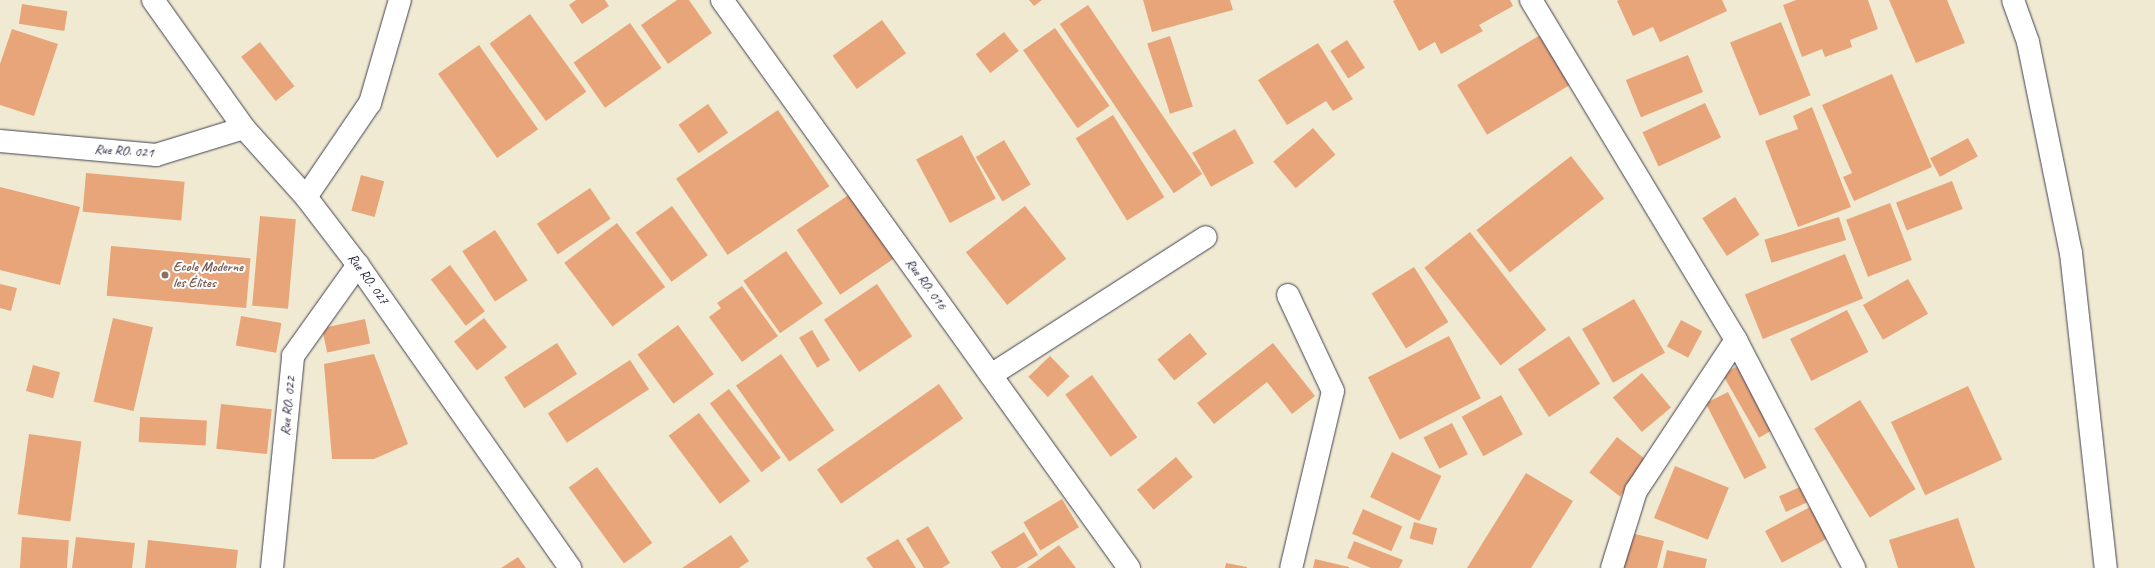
<!DOCTYPE html>
<meta charset="utf-8">
<style>
body{margin:0}
#map{position:relative;width:2155px;height:568px;overflow:hidden;background:#f1ead2;font-family:Caveat,sans-serif}
div>[style]{position:absolute}
[style*='--x']{left:calc(var(--x)*1px);top:calc(var(--y)*1px);width:calc(var(--w)*1px);rotate:calc(var(--a)*1deg)}
.building>*{inset:0;background:#e9a57a;transform-origin:0 0}
.roads{filter:drop-shadow(0 0 1px #414052) drop-shadow(0 0 1px #414052)}
.minor>*{height:22px;margin:-11px;padding:0 11px;transform-origin:11px;border-radius:11px;background:#fff}
.dots>*{width:11px;height:11px;translate:-50% -50%;box-sizing:border-box;border:2px solid #fff;border-radius:50%}
span{translate:-50% -50%;white-space:nowrap;text-align:center;line-height:1.15;-webkit-text-stroke:4px #fff;paint-order:stroke}
.street-label{font-size:14px;color:#22223b}
.education-label{font-size:14px;color:#785e54;font-weight:700}
.left{translate:0 -50%;text-align:left}
</style>
<div id="map">
<div class="building">
<i style="clip-path:polygon(576px 0,605px 0,609px 6px,582px 24px,569px 5px)"></i>
<i style="clip-path:polygon(677px 0,689px 0,712px 33px,668px 64px,641px 25px)"></i>
<i style="clip-path:polygon(1029px 0,1042px 0,1034px 6px)"></i>
<i style="clip-path:polygon(1143px 0,1230px 0,1233px 10px,1152px 32px)"></i>
<i style="clip-path:polygon(1395px 0,1510px 0,1513px 6px,1479px 25px,1483px 31px,1441px 54px,1435px 42px,1419px 51px,1393px 1px)"></i>
<i style="clip-path:polygon(1619px 0,1722px 0,1727px 11px,1660px 42px,1653px 27px,1633px 36px,1617px 1px)"></i>
<i style="clip-path:polygon(1796px 0,1868px 0,1878px 29px,1850px 40px,1852px 47px,1825px 57px,1822px 49px,1802px 57px,1783px 5px)"></i>
<i style="clip-path:polygon(1889px 0,1947px 0,1965px 43px,1916px 63px)"></i>
<i style="left:22px;top:4px;width:46px;height:20px;rotate:9deg"></i>
<i style="left:1088px;top:5px;width:204px;height:34px;rotate:56deg"></i>
<i style="left:530px;top:14px;width:96px;height:50px;rotate:54deg"></i>
<i style="left:882px;top:20px;width:41px;height:61px;rotate:54deg"></i>
<i style="left:1781px;top:22px;width:79px;height:55px;rotate:68deg"></i>
<i style="left:630px;top:23px;width:55px;height:69px;rotate:55deg"></i>
<i style="left:1055px;top:28px;width:95px;height:39px;rotate:55deg"></i>
<i style="clip-path:polygon(12px 29px,58px 44px,34px 116px,0 105px,0 64px)"></i>
<i style="left:1004px;top:32px;width:24px;height:36px;rotate:52deg"></i>
<i style="left:1542px;top:34px;width:58px;height:99px;rotate:59deg"></i>
<i style="left:1170px;top:36px;width:74px;height:24px;rotate:72deg"></i>
<i style="left:1347px;top:40px;width:33px;height:20px;rotate:57deg"></i>
<i style="left:260px;top:42px;width:56px;height:24px;rotate:52deg"></i>
<i style="clip-path:polygon(1318px 43px,1353px 99px,1333px 111px,1326px 101px,1287px 125px,1258px 80px)"></i>
<i style="left:479px;top:45px;width:103px;height:50px;rotate:55deg"></i>
<i style="left:1688px;top:55px;width:40px;height:67px;rotate:68deg"></i>
<i style="clip-path:polygon(1892px 74px,1932px 167px,1854px 201px,1843px 177px,1852px 173px,1822px 105px)"></i>
<i style="left:1705px;top:103px;width:38px;height:69px;rotate:65deg"></i>
<i style="left:708px;top:104px;width:35px;height:36px;rotate:55deg"></i>
<i style="clip-path:polygon(1812px 107px,1851px 207px,1798px 227px,1765px 141px,1798px 129px,1793px 116px)"></i>
<i style="left:778px;top:110px;width:92px;height:123px;rotate:56deg"></i>
<i style="left:1113px;top:115px;width:97px;height:44px;rotate:58deg"></i>
<i style="left:1313px;top:128px;width:35px;height:52px;rotate:50deg"></i>
<i style="left:1235px;top:129px;width:39px;height:49px;rotate:61deg"></i>
<i style="left:962px;top:135px;width:72px;height:52px;rotate:62deg"></i>
<i style="left:1968px;top:138px;width:21px;height:43px;rotate:62deg"></i>
<i style="left:1004px;top:140px;width:52px;height:33px;rotate:59deg"></i>
<i style="left:1571px;top:156px;width:54px;height:120px;rotate:52deg"></i>
<i style="left:86px;top:173px;width:99px;height:39px;rotate:5deg"></i>
<i style="left:361px;top:175px;width:24px;height:37px;rotate:15deg"></i>
<i style="left:1952px;top:181px;width:30px;height:60px;rotate:69deg"></i>
<i style="clip-path:polygon(0 187px,80px 207px,60px 285px,0 270px)"></i>
<i style="left:590px;top:188px;width:37px;height:64px;rotate:56deg"></i>
<i style="left:853px;top:192px;width:78px;height:68px;rotate:56deg"></i>
<i style="left:1735px;top:197px;width:45px;height:39px;rotate:57deg"></i>
<i style="left:1890px;top:203px;width:61px;height:47px;rotate:69deg"></i>
<i style="left:672px;top:206px;width:61px;height:45px;rotate:54deg"></i>
<i style="left:1025px;top:206px;width:67px;height:75px;rotate:52deg"></i>
<i style="left:260px;top:216px;width:36px;height:90px;rotate:5deg"></i>
<i style="left:1839px;top:217px;width:24px;height:78px;rotate:73deg"></i>
<i style="left:617px;top:223px;width:80px;height:66px;rotate:53deg"></i>
<i style="left:495px;top:230px;width:60px;height:39px;rotate:57deg"></i>
<i style="left:1470px;top:232px;width:124px;height:58px;rotate:52deg"></i>
<i style="left:111px;top:246px;width:140px;height:50px;rotate:5deg"></i>
<i style="left:786px;top:251px;width:64px;height:52px;rotate:55deg"></i>
<i style="left:1845px;top:254px;width:48px;height:108px;rotate:68deg"></i>
<i style="left:450px;top:265px;width:58px;height:24px;rotate:53deg"></i>
<i style="left:1414px;top:267px;width:65px;height:50px;rotate:58deg"></i>
<i style="left:1908px;top:279px;width:40px;height:52px;rotate:60deg"></i>
<i style="clip-path:polygon(0 284px,17px 288px,11px 311px,0 308px)"></i>
<i style="left:877px;top:284px;width:63px;height:64px;rotate:56deg"></i>
<i style="clip-path:polygon(742px 286px,778px 336px,742px 362px,709px 317px,721px 308px,717px 303px)"></i>
<i style="left:1634px;top:299px;width:62px;height:60px;rotate:60deg"></i>
<i style="left:1847px;top:310px;width:47px;height:64px;rotate:63deg"></i>
<i style="left:241px;top:316px;width:41px;height:30px;rotate:10deg"></i>
<i style="left:113px;top:318px;width:41px;height:86px;rotate:13deg"></i>
<i style="left:484px;top:318px;width:37px;height:38px;rotate:52deg"></i>
<i style="left:365px;top:319px;width:25px;height:44px;rotate:78deg"></i>
<i style="left:1681px;top:320px;width:24px;height:30px;rotate:28deg"></i>
<i style="left:678px;top:325px;width:61px;height:50px;rotate:54deg"></i>
<i style="left:812px;top:330px;width:35px;height:15px;rotate:59deg"></i>
<i style="left:1190px;top:333px;width:27px;height:42px;rotate:51deg"></i>
<i style="left:1449px;top:336px;width:70px;height:91px;rotate:63deg"></i>
<i style="left:1569px;top:336px;width:57px;height:61px;rotate:57deg"></i>
<i style="left:557px;top:343px;width:37px;height:63px;rotate:57deg"></i>
<i style="clip-path:polygon(1273px 343px,1315px 396px,1292px 414px,1267px 382px,1214px 424px,1197px 403px)"></i>
<i style="clip-path:polygon(374px 354px,408px 444px,374px 459px,332px 459px,324px 364px)"></i>
<i style="left:781px;top:354px;width:93px;height:55px;rotate:55deg"></i>
<i style="left:1050px;top:356px;width:28px;height:30px;rotate:46deg"></i>
<i style="left:630px;top:360px;width:35px;height:98px;rotate:57deg"></i>
<i style="left:33px;top:365px;width:28px;height:27px;rotate:15deg"></i>
<i style="left:1739px;top:365px;width:73px;height:19px;rotate:60deg"></i>
<i style="left:1642px;top:373px;width:45px;height:38px;rotate:50deg"></i>
<i style="left:1092px;top:375px;width:77px;height:33px;rotate:54deg"></i>
<i style="left:939px;top:384px;width:42px;height:149px;rotate:55deg"></i>
<i style="left:1968px;top:386px;width:81px;height:85px;rotate:65deg"></i>
<i style="left:729px;top:389px;width:86px;height:24px;rotate:53deg"></i>
<i style="left:1728px;top:392px;width:85px;height:25px;rotate:63deg"></i>
<i style="left:1501px;top:395px;width:45px;height:45px;rotate:61deg"></i>
<i style="left:1860px;top:400px;width:105px;height:54px;rotate:58deg"></i>
<i style="left:221px;top:404px;width:51px;height:45px;rotate:6deg"></i>
<i style="left:699px;top:413px;width:85px;height:38px;rotate:53deg"></i>
<i style="left:140px;top:417px;width:67px;height:25px;rotate:3deg"></i>
<i style="left:1452px;top:423px;width:35px;height:32px;rotate:63deg"></i>
<i style="left:29px;top:434px;width:53px;height:81px;rotate:8deg"></i>
<i style="left:1617px;top:437px;width:39px;height:45px;rotate:38deg"></i>
<i style="left:1392px;top:452px;width:55px;height:50px;rotate:26deg"></i>
<i style="left:1176px;top:457px;width:26px;height:51px;rotate:50deg"></i>
<i style="left:1675px;top:466px;width:58px;height:56px;rotate:22deg"></i>
<i style="left:597px;top:467px;width:94px;height:35px;rotate:54deg"></i>
<i style="clip-path:polygon(1526px 473px,1573px 501px,1531px 568px,1467px 568px)"></i>
<i style="left:1800px;top:487px;width:17px;height:23px;rotate:66deg"></i>
<i style="left:1062px;top:499px;width:33px;height:45px;rotate:59deg"></i>
<i style="left:1810px;top:507px;width:36px;height:51px;rotate:62deg"></i>
<i style="left:1363px;top:509px;width:43px;height:27px;rotate:24deg"></i>
<i style="clip-path:polygon(1958px 518px,1975px 568px,1898px 568px,1889px 540px)"></i>
<i style="left:1414px;top:522px;width:24px;height:17px;rotate:15deg"></i>
<i style="clip-path:polygon(928px 526px,950px 563px,942px 568px,924px 568px,906px 539px)"></i>
<i style="clip-path:polygon(1024px 532px,1038px 555px,1016px 568px,1001px 568px,991px 552px)"></i>
<i style="clip-path:polygon(1631px 533px,1664px 541px,1657px 568px,1623px 568px)"></i>
<i style="clip-path:polygon(731px 535px,749px 561px,739px 568px,682px 568px)"></i>
<i style="left:22px;top:537px;width:47px;height:31px;rotate:4deg"></i>
<i style="clip-path:polygon(76px 537px,135px 543px,132px 568px,72px 568px)"></i>
<i style="clip-path:polygon(898px 539px,916px 568px,873px 568px,866px 558px)"></i>
<i style="clip-path:polygon(148px 540px,238px 550px,236px 568px,145px 568px)"></i>
<i style="clip-path:polygon(1354px 541px,1403px 560px,1399px 568px,1371px 568px,1347px 558px)"></i>
<i style="clip-path:polygon(1059px 545px,1076px 568px,1027px 568px)"></i>
<i style="clip-path:polygon(1667px 550px,1707px 559px,1705px 568px,1663px 568px)"></i>
<i style="clip-path:polygon(518px 557px,526px 568px,501px 568px)"></i>
<i style="clip-path:polygon(1315px 559px,1349px 567px,1349px 568px,1313px 568px)"></i>
<i style="clip-path:polygon(1226px 563px,1247px 567px,1247px 568px,1225px 568px)"></i>
</div>
<div class="roads">
<div class="minor">
<i style="--x:153;--y:0;--w:157;--a:54.6"></i>
<i style="--x:244;--y:128;--w:93;--a:48.1"></i>
<i style="--x:306;--y:197;--w:86;--a:52.6"></i>
<i style="--x:358;--y:265;--w:370;--a:55"></i>
<i style="--x:722;--y:0;--w:699;--a:54.38"></i>
<i style="--x:1531;--y:0;--w:397;--a:58.9"></i>
<i style="--x:1736;--y:340;--w:257;--a:62.6"></i>
<i style="--x:2013;--y:0;--w:45;--a:70.3"></i>
<i style="--x:2028;--y:42;--w:215;--a:78.5"></i>
<i style="--x:2071;--y:253;--w:317;--a:83.7"></i>
<i style="--x:0;--y:141;--w:157;--a:5.1"></i>
<i style="--x:156;--y:155;--w:92;--a:-17.1"></i>
<i style="--x:306;--y:197;--w:114;--a:-55.8"></i>
<i style="--x:370;--y:103;--w:107;--a:-73.8"></i>
<i style="--x:1288;--y:295;--w:106;--a:64.9"></i>
<i style="--x:1333;--y:391;--w:182;--a:103.3"></i>
<i style="--x:991;--y:375;--w:255;--a:-32.7"></i>
<i style="--x:272;--y:568;--w:213;--a:-84.3"></i>
<i style="--x:293;--y:356;--w:112;--a:-54.5"></i>
<i style="--x:1612;--y:568;--w:81;--a:-72.7"></i>
<i style="--x:1636;--y:491;--w:181;--a:-56.5"></i>
</div>
</div>
<div class="dots">
<i style="left:165px;top:275px;background:#8d6e63"></i>
</div>
<div class="street-label">
<span style="left:124px;top:151px;rotate:4deg">Rue RO. 021</span>
<span style="left:368px;top:279px;rotate:54deg">Rue RO. 027</span>
<span style="left:926px;top:284px;rotate:54deg">Rue RO. 016</span>
<span style="left:288px;top:406px;rotate:-84deg">Rue RO. 022</span>
</div>
<div class="education-label">
<span class="left" style="left:173px;top:275px">Ecole Moderne<br>les Élites</span>
</div>
</div>
